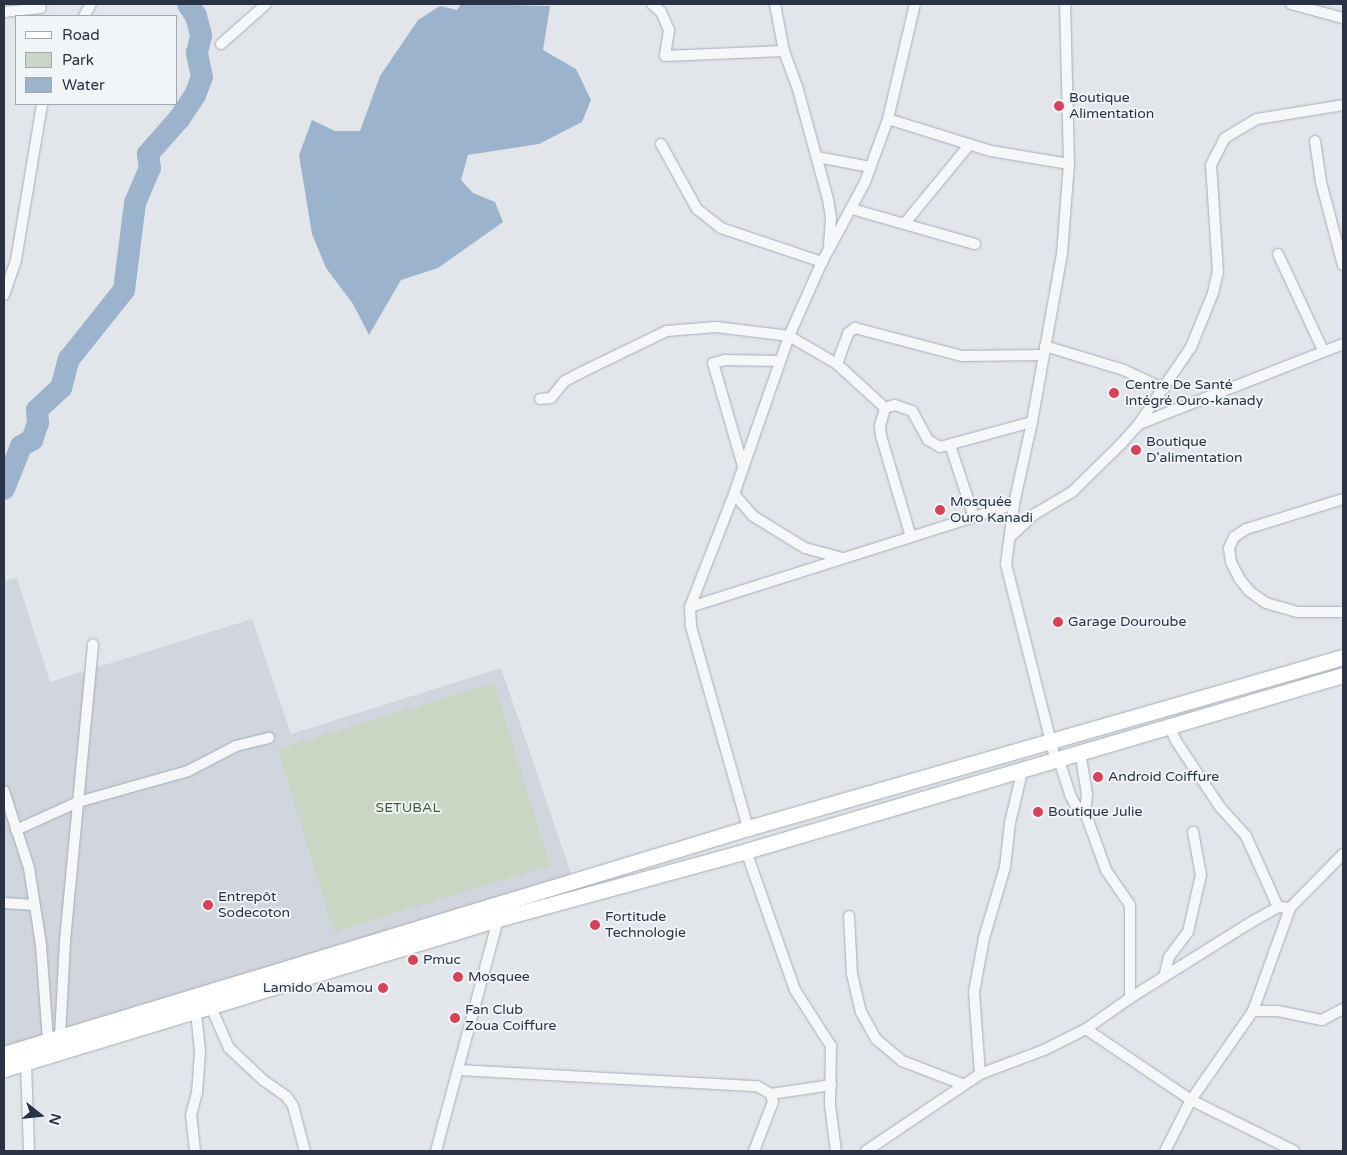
<!DOCTYPE html>
<meta charset="utf-8">
<style>
body{margin:0}
#map{position:relative;width:1347px;height:1155px;overflow:hidden;background:#e2e6eb;font-family:"Varela Round",sans-serif}
div>[style]{position:absolute}
[style*='--x']{left:calc(var(--x)*1px);top:calc(var(--y)*1px);width:calc(var(--w)*1px);rotate:calc(var(--a)*1deg)}
.built>*{inset:0;background:#d0d5de}
.green>*{inset:0;background:#c8d6c3;transform-origin:0 0}
.water>*{inset:0;background:#9cb3cd}
.river>*{height:22px;margin:-11px;padding:0 11px;transform-origin:11px;border-radius:11px;background:#9cb3cd}
.roads{filter:drop-shadow(0 0 1px #a7adb6) drop-shadow(0 0 1px #a7adb6)}
.street>*{height:10px;margin:-5px;padding:0 5px;transform-origin:5px;border-radius:5px;background:#f6f7f9}
.primary>*{height:15px;margin:-7.5px;padding:0 7.5px;transform-origin:7.5px;border-radius:7.5px;background:#fff}
.dots>*{width:14px;height:14px;translate:-50% -50%;box-sizing:border-box;border:2px solid #f2f5f8;border-radius:50%}
span{translate:-50% -50%;white-space:nowrap;text-align:center;line-height:1.15;-webkit-text-stroke:4px #f2f5f8;paint-order:stroke}
.poi-label{font-size:14px;color:#293345}
.left{translate:0 -50%;text-align:left}
.right{translate:-100% -50%;text-align:right}
.park-label{font-size:14px;color:#3d6136}
.frame{position:absolute;inset:0;border:5px solid #293345;pointer-events:none}
.legend{position:absolute;left:15px;top:15px;width:162px;height:90px;box-sizing:border-box;background:#f2f5f8;border:1px solid #a2a7b0;margin:0;padding:6px 9px;list-style:none;font-size:15px;color:#293345}
.legend li{display:flex;align-items:center;gap:10px;height:25px}
.legend b{width:25px;border:1px solid #a2a7b0}
.north{position:absolute;left:15px;top:1090px;width:50px;height:50px;-webkit-text-stroke:4px #f2f5f8;paint-order:stroke;rotate:106deg;font-size:14px;font-weight:700;line-height:20px;text-align:center;color:#293345}
.north::after{content:'';display:block;margin:auto;width:18px;height:22px;background:#293345;clip-path:polygon(50% 0,100% 100%,50% 72%,0 100%)}
</style>
<div id="map">
<div class="built">
<i style="clip-path:polygon(17px 578px,50px 682px,252px 619px,291px 734px,501px 668px,575px 885px,4px 1059px,4px 581px)"></i>
</div>
<div class="green">
<i style="left:494px;top:683px;width:191px;height:226px;rotate:73deg"></i>
</div>
<div class="water">
<i style="clip-path:polygon(461px 4px,550px 6px,543px 50px,576px 69px,591px 100px,582px 122px,539px 144px,468px 155px,461px 180px,473px 193px,495px 202px,503px 222px,438px 268px,401px 280px,369px 335px,353px 304px,326px 268px,312px 234px,299px 155px,312px 120px,335px 131px,360px 131px,380px 76px,418px 20px,440px 6px,457px 10px)"></i>
</div>
<div class="river">
<i style="--x:4;--y:489;--w:46;--a:-68.4"></i>
<i style="--x:21;--y:446;--w:13;--a:-29"></i>
<i style="--x:32;--y:440;--w:18;--a:-71"></i>
<i style="--x:38;--y:423;--w:13;--a:-94"></i>
<i style="--x:37;--y:410;--w:33;--a:-43"></i>
<i style="--x:61;--y:388;--w:30;--a:-75"></i>
<i style="--x:69;--y:359;--w:88;--a:-51.4"></i>
<i style="--x:124;--y:290;--w:88;--a:-82.8"></i>
<i style="--x:135;--y:203;--w:38;--a:-67"></i>
<i style="--x:150;--y:168;--w:14;--a:-98"></i>
<i style="--x:148;--y:154;--w:47;--a:-48.5"></i>
<i style="--x:179;--y:119;--w:29;--a:-56"></i>
<i style="--x:195;--y:95;--w:19;--a:-69"></i>
<i style="--x:202;--y:77;--w:25;--a:-102"></i>
<i style="--x:197;--y:53;--w:18;--a:-77"></i>
<i style="--x:201;--y:35;--w:20;--a:-105"></i>
<i style="--x:196;--y:16;--w:14;--a:-124"></i>
</div>
<div class="roads">
<div class="street">
<i style="--x:652;--y:4;--w:12;--a:42"></i>
<i style="--x:661;--y:12;--w:20;--a:66"></i>
<i style="--x:669;--y:30;--w:26;--a:99"></i>
<i style="--x:665;--y:56;--w:119;--a:-2.4"></i>
<i style="--x:775;--y:4;--w:48;--a:79.2"></i>
<i style="--x:784;--y:51;--w:37;--a:70"></i>
<i style="--x:797;--y:86;--w:117;--a:74.7"></i>
<i style="--x:828;--y:199;--w:18;--a:81"></i>
<i style="--x:831;--y:217;--w:28;--a:94"></i>
<i style="--x:1291;--y:4;--w:54;--a:15.1"></i>
<i style="--x:4;--y:12;--w:37;--a:-6"></i>
<i style="--x:84;--y:16;--w:14;--a:-60"></i>
<i style="--x:221;--y:44;--w:60;--a:-41.6"></i>
<i style="--x:888;--y:119;--w:108;--a:17.3"></i>
<i style="--x:991;--y:151;--w:79;--a:9.5"></i>
<i style="--x:1315;--y:141;--w:41;--a:81.7"></i>
<i style="--x:1321;--y:182;--w:86;--a:75.2"></i>
<i style="--x:661;--y:144;--w:74;--a:61"></i>
<i style="--x:697;--y:209;--w:31;--a:38"></i>
<i style="--x:721;--y:228;--w:107;--a:18.6"></i>
<i style="--x:817;--y:157;--w:54;--a:10.7"></i>
<i style="--x:852;--y:209;--w:128;--a:15.9"></i>
<i style="--x:905;--y:223;--w:102;--a:-50.6"></i>
<i style="--x:1278;--y:254;--w:108;--a:64.9"></i>
<i style="--x:4;--y:295;--w:37;--a:-71"></i>
<i style="--x:16;--y:260;--w:158;--a:-80.5"></i>
<i style="--x:1045;--y:346;--w:83;--a:16.9"></i>
<i style="--x:1124;--y:370;--w:44;--a:25.4"></i>
<i style="--x:837;--y:364;--w:33;--a:-70"></i>
<i style="--x:848;--y:333;--w:9;--a:-36"></i>
<i style="--x:855;--y:328;--w:111;--a:14.7"></i>
<i style="--x:962;--y:356;--w:81;--a:-0.7"></i>
<i style="--x:540;--y:399;--w:11;--a:-5"></i>
<i style="--x:551;--y:398;--w:22;--a:-51"></i>
<i style="--x:565;--y:381;--w:19;--a:-28"></i>
<i style="--x:582;--y:372;--w:94;--a:-25.8"></i>
<i style="--x:667;--y:331;--w:49;--a:-4.7"></i>
<i style="--x:716;--y:327;--w:74;--a:7"></i>
<i style="--x:789;--y:336;--w:56;--a:30.3"></i>
<i style="--x:837;--y:364;--w:65;--a:42.5"></i>
<i style="--x:1139;--y:424;--w:219;--a:-21.4"></i>
<i style="--x:950;--y:445;--w:76;--a:71.6"></i>
<i style="--x:743;--y:466;--w:107;--a:-106.2"></i>
<i style="--x:713;--y:363;--w:12;--a:-14"></i>
<i style="--x:725;--y:360;--w:55;--a:1"></i>
<i style="--x:734;--y:494;--w:29;--a:49"></i>
<i style="--x:753;--y:516;--w:61;--a:31.6"></i>
<i style="--x:805;--y:548;--w:39;--a:15"></i>
<i style="--x:1343;--y:499;--w:102;--a:162.8"></i>
<i style="--x:1246;--y:529;--w:14;--a:146"></i>
<i style="--x:1234;--y:537;--w:12;--a:114"></i>
<i style="--x:1229;--y:548;--w:14;--a:82"></i>
<i style="--x:1231;--y:562;--w:18;--a:63"></i>
<i style="--x:1239;--y:578;--w:16;--a:52"></i>
<i style="--x:1249;--y:591;--w:21;--a:35"></i>
<i style="--x:1266;--y:603;--w:33;--a:16"></i>
<i style="--x:1298;--y:612;--w:45;--a:0"></i>
<i style="--x:1011;--y:536;--w:33;--a:-43"></i>
<i style="--x:1035;--y:514;--w:43;--a:-30.7"></i>
<i style="--x:1072;--y:492;--w:69;--a:-44.4"></i>
<i style="--x:1121;--y:444;--w:25;--a:-48"></i>
<i style="--x:1138;--y:425;--w:94;--a:-55.8"></i>
<i style="--x:1191;--y:347;--w:58;--a:-67.8"></i>
<i style="--x:1213;--y:293;--w:22;--a:-77"></i>
<i style="--x:1218;--y:272;--w:107;--a:-93.7"></i>
<i style="--x:1211;--y:165;--w:30;--a:-63"></i>
<i style="--x:1225;--y:138;--w:37;--a:-31"></i>
<i style="--x:1257;--y:119;--w:87;--a:-9.2"></i>
<i style="--x:911;--y:537;--w:105;--a:-106.5"></i>
<i style="--x:881;--y:436;--w:10;--a:-96"></i>
<i style="--x:880;--y:426;--w:19;--a:-74"></i>
<i style="--x:885;--y:408;--w:10;--a:-17"></i>
<i style="--x:895;--y:405;--w:18;--a:19"></i>
<i style="--x:912;--y:411;--w:33;--a:61"></i>
<i style="--x:928;--y:440;--w:14;--a:30"></i>
<i style="--x:940;--y:447;--w:95;--a:-15.2"></i>
<i style="--x:690;--y:607;--w:340;--a:-17.6"></i>
<i style="--x:1169;--y:725;--w:17;--a:66"></i>
<i style="--x:1176;--y:741;--w:79;--a:56.3"></i>
<i style="--x:1220;--y:807;--w:39;--a:48"></i>
<i style="--x:1246;--y:836;--w:78;--a:65.7"></i>
<i style="--x:1080;--y:751;--w:44;--a:80.8"></i>
<i style="--x:1087;--y:794;--w:18;--a:96"></i>
<i style="--x:1085;--y:812;--w:62;--a:70.1"></i>
<i style="--x:1106;--y:870;--w:42;--a:55.6"></i>
<i style="--x:1130;--y:905;--w:93;--a:90"></i>
<i style="--x:1058;--y:757;--w:40;--a:72"></i>
<i style="--x:1070;--y:795;--w:13;--a:61"></i>
<i style="--x:1076;--y:806;--w:11;--a:34"></i>
<i style="--x:1055;--y:758;--w:200;--a:-104.2"></i>
<i style="--x:1006;--y:564;--w:61;--a:-82.4"></i>
<i style="--x:1014;--y:504;--w:84;--a:-77.6"></i>
<i style="--x:1032;--y:422;--w:171;--a:-79.9"></i>
<i style="--x:1062;--y:254;--w:90;--a:-85.6"></i>
<i style="--x:1069;--y:164;--w:160;--a:-91.4"></i>
<i style="--x:4;--y:791;--w:81;--a:72"></i>
<i style="--x:29;--y:868;--w:78;--a:81.1"></i>
<i style="--x:41;--y:945;--w:96;--a:85.8"></i>
<i style="--x:748;--y:828;--w:210;--a:-105.8"></i>
<i style="--x:691;--y:626;--w:19;--a:-93"></i>
<i style="--x:690;--y:607;--w:121;--a:-68.7"></i>
<i style="--x:734;--y:494;--w:167;--a:-70.8"></i>
<i style="--x:789;--y:336;--w:81;--a:-66"></i>
<i style="--x:822;--y:262;--w:91;--a:-61.7"></i>
<i style="--x:865;--y:182;--w:67;--a:-69.9"></i>
<i style="--x:888;--y:119;--w:118;--a:-76.8"></i>
<i style="--x:16;--y:830;--w:68;--a:-24.3"></i>
<i style="--x:78;--y:802;--w:114;--a:-15.7"></i>
<i style="--x:188;--y:771;--w:54;--a:-27.5"></i>
<i style="--x:236;--y:746;--w:34;--a:-14"></i>
<i style="--x:746;--y:851;--w:147;--a:70.6"></i>
<i style="--x:795;--y:990;--w:67;--a:57.3"></i>
<i style="--x:831;--y:1046;--w:59;--a:91"></i>
<i style="--x:830;--y:1105;--w:46;--a:82.6"></i>
<i style="--x:4;--y:903;--w:30;--a:4"></i>
<i style="--x:849;--y:916;--w:58;--a:87"></i>
<i style="--x:852;--y:974;--w:39;--a:77"></i>
<i style="--x:861;--y:1012;--w:31;--a:61"></i>
<i style="--x:876;--y:1039;--w:34;--a:40"></i>
<i style="--x:902;--y:1061;--w:64;--a:21"></i>
<i style="--x:1164;--y:977;--w:21;--a:-76"></i>
<i style="--x:1169;--y:957;--w:31;--a:-53"></i>
<i style="--x:1188;--y:932;--w:58;--a:-77.2"></i>
<i style="--x:1201;--y:875;--w:44;--a:-100.5"></i>
<i style="--x:211;--y:1007;--w:45;--a:66.3"></i>
<i style="--x:229;--y:1048;--w:47;--a:43.3"></i>
<i style="--x:263;--y:1080;--w:29;--a:35"></i>
<i style="--x:287;--y:1097;--w:11;--a:56"></i>
<i style="--x:293;--y:1106;--w:47;--a:75.1"></i>
<i style="--x:1253;--y:1011;--w:25;--a:0"></i>
<i style="--x:1278;--y:1011;--w:45;--a:11.6"></i>
<i style="--x:1322;--y:1020;--w:24;--a:-28"></i>
<i style="--x:1086;--y:1029;--w:127;--a:34.1"></i>
<i style="--x:1191;--y:1100;--w:115;--a:26.3"></i>
<i style="--x:60;--y:1037;--w:96;--a:-87"></i>
<i style="--x:65;--y:941;--w:298;--a:-84.6"></i>
<i style="--x:26;--y:1064;--w:87;--a:88"></i>
<i style="--x:458;--y:1070;--w:299;--a:3.1"></i>
<i style="--x:757;--y:1086;--w:16;--a:30"></i>
<i style="--x:771;--y:1094;--w:8;--a:76"></i>
<i style="--x:773;--y:1102;--w:53;--a:111.2"></i>
<i style="--x:980;--y:1074;--w:82;--a:-94.2"></i>
<i style="--x:974;--y:992;--w:55;--a:-79.5"></i>
<i style="--x:984;--y:938;--w:74;--a:-73.5"></i>
<i style="--x:1005;--y:867;--w:44;--a:-83.5"></i>
<i style="--x:1010;--y:823;--w:57;--a:-76.7"></i>
<i style="--x:771;--y:1094;--w:61;--a:-8.5"></i>
<i style="--x:195;--y:1151;--w:36;--a:-96"></i>
<i style="--x:191;--y:1115;--w:23;--a:-75"></i>
<i style="--x:197;--y:1093;--w:41;--a:-85.8"></i>
<i style="--x:200;--y:1052;--w:40;--a:-95.7"></i>
<i style="--x:436;--y:1151;--w:240;--a:-75"></i>
<i style="--x:866;--y:1151;--w:138;--a:-34"></i>
<i style="--x:980;--y:1074;--w:68;--a:-20.6"></i>
<i style="--x:1044;--y:1050;--w:47;--a:-26.6"></i>
<i style="--x:1086;--y:1029;--w:54;--a:-35.2"></i>
<i style="--x:1130;--y:998;--w:147;--a:-32"></i>
<i style="--x:1255;--y:920;--w:26;--a:-29"></i>
<i style="--x:1278;--y:907;--w:12;--a:5"></i>
<i style="--x:1165;--y:1151;--w:57;--a:-63"></i>
<i style="--x:1191;--y:1100;--w:108;--a:-55.1"></i>
<i style="--x:1253;--y:1011;--w:109;--a:-70.2"></i>
<i style="--x:1290;--y:908;--w:76;--a:-45.5"></i>
</div>
<div class="primary">
<i style="--x:4;--y:1054;--w:778;--a:-16.9"></i>
<i style="--x:748;--y:828;--w:619;--a:-16.03"></i>
<i style="--x:4;--y:1069;--w:516;--a:-16.89"></i>
<i style="--x:498;--y:919;--w:257;--a:-15.3"></i>
<i style="--x:746;--y:851;--w:622;--a:-16.43"></i>
</div>
</div>
<div class="dots">
<i style="left:1059px;top:106px;background:#d64257"></i>
<i style="left:1114px;top:393px;background:#d64257"></i>
<i style="left:1136px;top:450px;background:#d64257"></i>
<i style="left:940px;top:510px;background:#d64257"></i>
<i style="left:1058px;top:622px;background:#d64257"></i>
<i style="left:1098px;top:777px;background:#d64257"></i>
<i style="left:1038px;top:812px;background:#d64257"></i>
<i style="left:208px;top:905px;background:#d64257"></i>
<i style="left:595px;top:925px;background:#d64257"></i>
<i style="left:413px;top:960px;background:#d64257"></i>
<i style="left:458px;top:977px;background:#d64257"></i>
<i style="left:383px;top:988px;background:#d64257"></i>
<i style="left:455px;top:1018px;background:#d64257"></i>
</div>
<div class="poi-label">
<span class="left" style="left:1069px;top:106px">Boutique<br>Alimentation</span>
<span class="left" style="left:1125px;top:393px">Centre De Santé<br>Intégré Ouro-kanady</span>
<span class="left" style="left:1146px;top:450px">Boutique<br>D'alimentation</span>
<span class="left" style="left:950px;top:510px">Mosquée<br>Ouro Kanadi</span>
<span class="left" style="left:1068px;top:622px">Garage Douroube</span>
<span class="left" style="left:1108px;top:777px">Android Coiffure</span>
<span class="left" style="left:1048px;top:812px">Boutique Julie</span>
<span class="left" style="left:218px;top:905px">Entrepôt<br>Sodecoton</span>
<span class="left" style="left:605px;top:925px">Fortitude<br>Technologie</span>
<span class="left" style="left:423px;top:960px">Pmuc</span>
<span class="left" style="left:468px;top:977px">Mosquee</span>
<span class="right" style="left:373px;top:988px">Lamido Abamou</span>
<span class="left" style="left:465px;top:1018px">Fan Club<br>Zoua Coiffure</span>
</div>
<div class="park-label">
<span style="left:408px;top:808px">SETUBAL</span>
</div>
<div class="frame"></div>
<ul class="legend">
<li><b style="height:6px;background:#fff"></b>Road</li>
<li><b style="height:14px;background:#c8d6c3"></b>Park</li>
<li><b style="height:14px;background:#9cb3cd"></b>Water</li>
</ul>
<div class="north">N</div>
</div>
